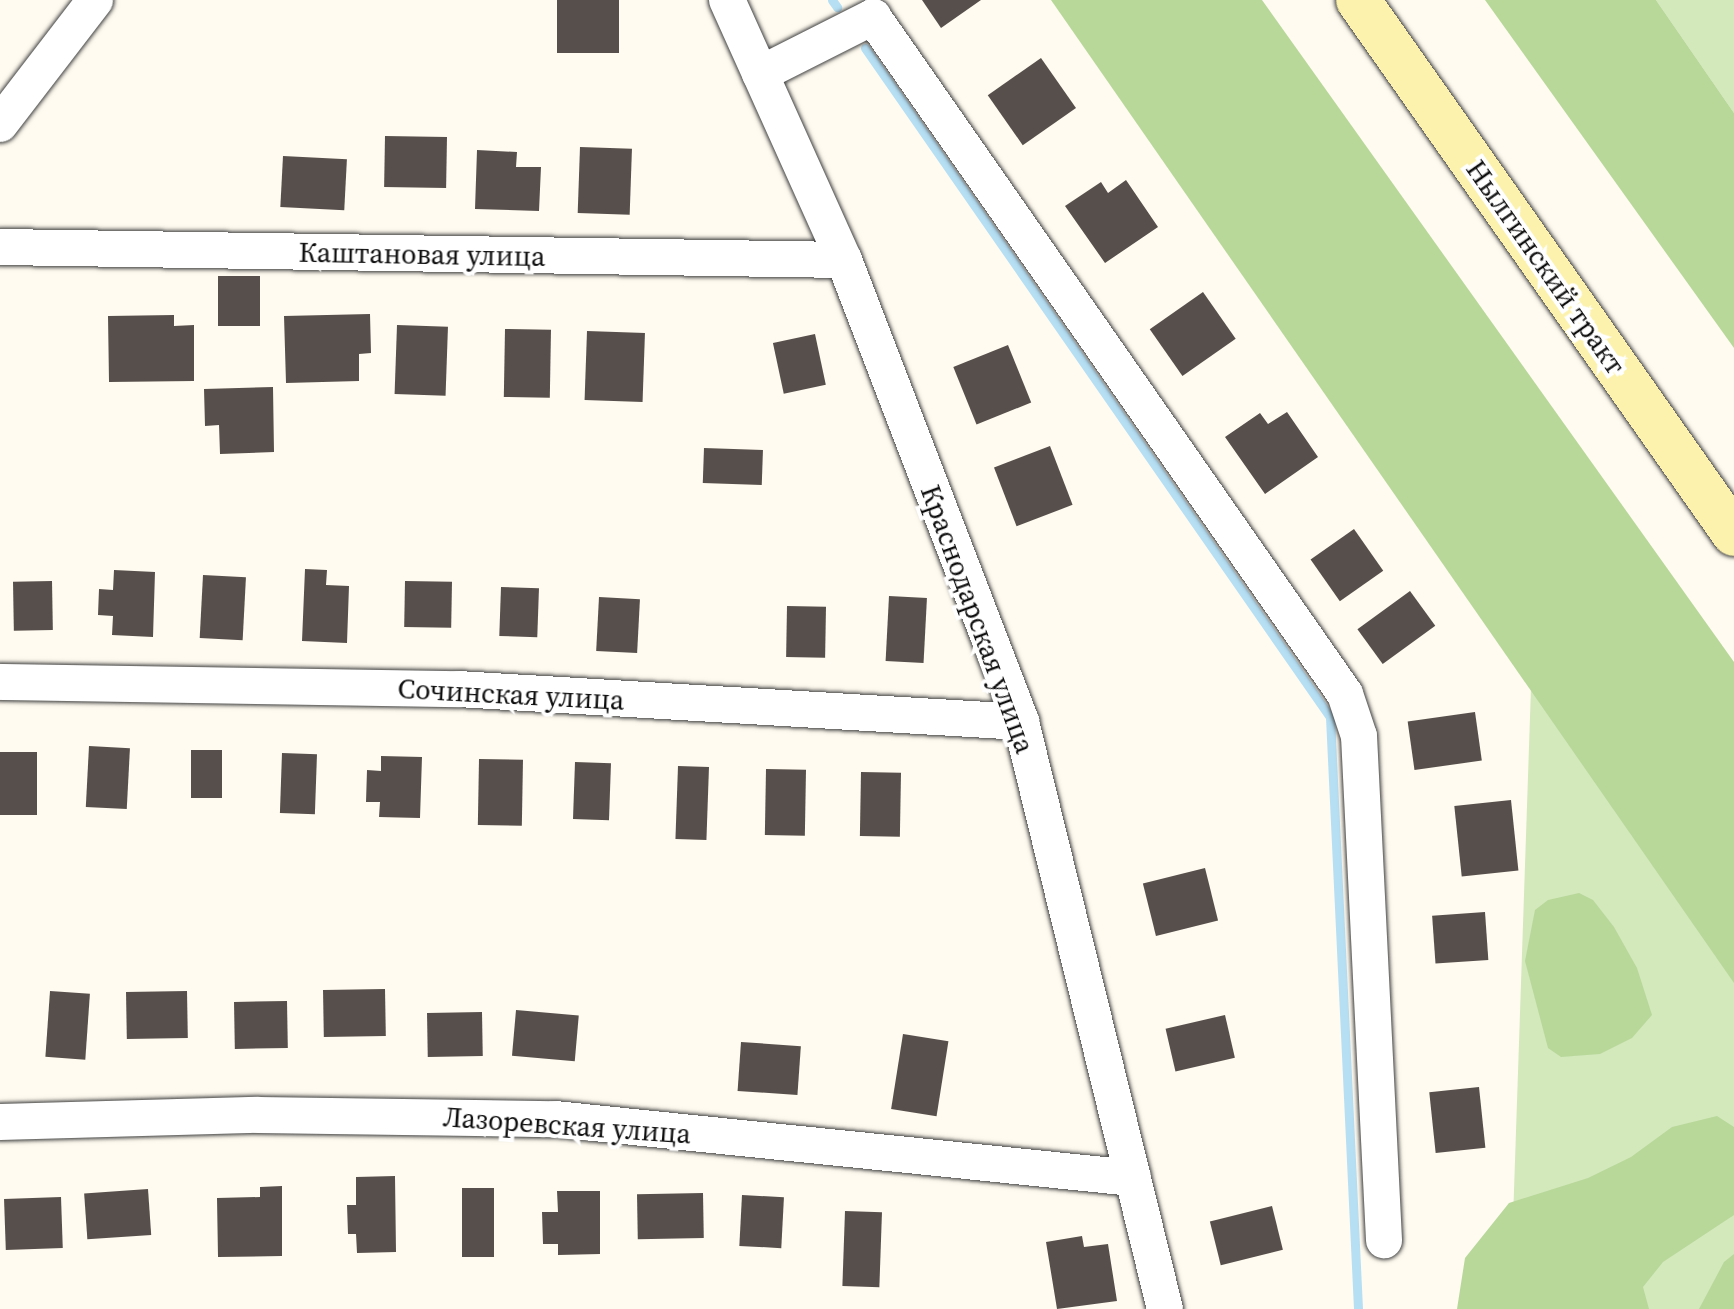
<!DOCTYPE html>
<meta charset="utf-8">
<style>
body{margin:0}
#map{position:relative;width:1734px;height:1309px;overflow:hidden;background:#fffbf0;font-family:"Source Serif 4",serif}
div>[style]{position:absolute}
[style*='--x']{left:calc(var(--x)*1px);top:calc(var(--y)*1px);width:calc(var(--w)*1px);rotate:calc(var(--a)*1deg)}
.green>*{inset:0;background:#d3e8bb}
.forest>*{inset:0;background:#b8d89a}
.stream>*{height:9px;margin:-4.5px;padding:0 4.5px;transform-origin:4.5px;border-radius:4.5px;background:#b6dff4}
.building>*{inset:0;background:#574f4b;transform-origin:0 0}
.roads{filter:drop-shadow(0 0 2px #414141) drop-shadow(0 0 2px #414141)}
.minor>*{height:36px;margin:-18px;padding:0 18px;transform-origin:18px;border-radius:18px;background:#fff}
.secondary>*{height:44px;margin:-22px;padding:0 22px;transform-origin:22px;border-radius:22px;background:#fcf2ad}
span{translate:-50% -50%;white-space:nowrap;text-align:center;line-height:1.15;-webkit-text-stroke:8px #fff;paint-order:stroke}
.street-label{font-size:28px;color:#0e0e0e}
</style>
<div id="map">
<div class="green">
<i style="clip-path:polygon(1656px 0,1734px 0,1734px 113px)"></i>
<i style="clip-path:polygon(1531px 688px,1734px 981px,1734px 1309px,1510px 1309px)"></i>
</div>
<div class="forest">
<i style="clip-path:polygon(1051px 0,1262px 0,1734px 662px,1734px 983px)"></i>
<i style="clip-path:polygon(1485px 0,1656px 0,1734px 113px,1734px 348px)"></i>
<i style="clip-path:polygon(1579px 893px,1593px 900px,1614px 927px,1637px 968px,1652px 1015px,1632px 1038px,1600px 1054px,1561px 1057px,1548px 1048px,1525px 961px,1535px 910px,1548px 900px)"></i>
<i style="clip-path:polygon(1717px 1116px,1734px 1127px,1734px 1215px,1663px 1262px,1643px 1287px,1649px 1309px,1457px 1309px,1465px 1258px,1509px 1203px,1588px 1178px,1631px 1157px,1672px 1127px)"></i>
<i style="clip-path:polygon(1734px 1254px,1734px 1309px,1699px 1309px,1724px 1262px)"></i>
</div>
<div class="stream">
<i style="--x:832;--y:0;--w:9;--a:54"></i>
<i style="--x:865;--y:48;--w:815;--a:55.2"></i>
<i style="--x:1330;--y:717;--w:593;--a:87.29"></i>
</div>
<div class="building">
<i style="left:557px;top:0;width:62px;height:53px"></i>
<i style="clip-path:polygon(922px 0,981px 0,941px 28px)"></i>
<i style="left:1041px;top:58px;width:61px;height:65px;rotate:55deg"></i>
<i style="left:385px;top:136px;width:62px;height:51px;rotate:1deg"></i>
<i style="left:580px;top:147px;width:52px;height:66px;rotate:2deg"></i>
<i style="clip-path:polygon(477px 150px,517px 152px,516px 167px,541px 167px,539px 211px,475px 209px)"></i>
<i style="left:283px;top:156px;width:64px;height:51px;rotate:3deg"></i>
<i style="clip-path:polygon(1126px 180px,1158px 227px,1105px 263px,1065px 206px,1101px 182px,1108px 193px)"></i>
<i style="left:218px;top:276px;width:42px;height:50px"></i>
<i style="left:1203px;top:292px;width:57px;height:65px;rotate:55deg"></i>
<i style="clip-path:polygon(370px 314px,371px 353px,359px 354px,359px 381px,286px 383px,284px 316px)"></i>
<i style="clip-path:polygon(174px 315px,174px 326px,194px 325px,194px 381px,109px 382px,108px 316px)"></i>
<i style="left:397px;top:325px;width:51px;height:69px;rotate:2deg"></i>
<i style="left:505px;top:329px;width:46px;height:68px;rotate:1deg"></i>
<i style="left:587px;top:331px;width:58px;height:69px;rotate:2deg"></i>
<i style="left:815px;top:334px;width:52px;height:43px;rotate:78deg"></i>
<i style="left:1008px;top:345px;width:62px;height:59px;rotate:68deg"></i>
<i style="clip-path:polygon(273px 387px,274px 452px,220px 454px,219px 425px,205px 426px,204px 389px)"></i>
<i style="clip-path:polygon(1287px 412px,1318px 457px,1265px 494px,1225px 437px,1260px 413px,1268px 424px)"></i>
<i style="left:1050px;top:446px;width:63px;height:60px;rotate:69deg"></i>
<i style="left:704px;top:448px;width:59px;height:35px;rotate:2deg"></i>
<i style="left:1354px;top:529px;width:51px;height:53px;rotate:55deg"></i>
<i style="clip-path:polygon(305px 569px,327px 570px,326px 585px,349px 586px,347px 643px,302px 641px)"></i>
<i style="clip-path:polygon(114px 570px,155px 572px,153px 637px,112px 635px,113px 616px,98px 615px,99px 589px,113px 590px)"></i>
<i style="left:203px;top:575px;width:43px;height:63px;rotate:3deg"></i>
<i style="left:52px;top:581px;width:49px;height:39px;rotate:89deg"></i>
<i style="left:405px;top:581px;width:47px;height:46px;rotate:1deg"></i>
<i style="left:501px;top:587px;width:38px;height:49px;rotate:2deg"></i>
<i style="left:1410px;top:591px;width:43px;height:65px;rotate:54deg"></i>
<i style="left:889px;top:596px;width:38px;height:65px;rotate:3deg"></i>
<i style="left:599px;top:597px;width:41px;height:54px;rotate:3deg"></i>
<i style="left:787px;top:606px;width:39px;height:51px;rotate:1deg"></i>
<i style="left:1475px;top:712px;width:49px;height:68px;rotate:82deg"></i>
<i style="left:89px;top:746px;width:41px;height:61px;rotate:3deg"></i>
<i style="left:191px;top:750px;width:31px;height:48px"></i>
<i style="left:0;top:752px;width:37px;height:63px"></i>
<i style="left:282px;top:753px;width:35px;height:60px;rotate:2deg"></i>
<i style="clip-path:polygon(381px 756px,422px 757px,420px 818px,379px 817px,380px 802px,366px 802px,367px 770px,381px 771px)"></i>
<i style="left:479px;top:759px;width:44px;height:66px;rotate:1deg"></i>
<i style="left:575px;top:762px;width:36px;height:57px;rotate:2deg"></i>
<i style="left:678px;top:766px;width:31px;height:73px;rotate:2deg"></i>
<i style="left:766px;top:769px;width:40px;height:66px;rotate:1deg"></i>
<i style="left:861px;top:772px;width:40px;height:64px;rotate:1deg"></i>
<i style="left:1511px;top:800px;width:71px;height:57px;rotate:84deg"></i>
<i style="left:1205px;top:868px;width:54px;height:64px;rotate:76deg"></i>
<i style="left:1485px;top:912px;width:48px;height:53px;rotate:86deg"></i>
<i style="left:385px;top:989px;width:47px;height:62px;rotate:89deg"></i>
<i style="left:50px;top:991px;width:40px;height:66px;rotate:4deg"></i>
<i style="left:187px;top:991px;width:47px;height:61px;rotate:89deg"></i>
<i style="left:287px;top:1001px;width:47px;height:53px;rotate:89deg"></i>
<i style="left:516px;top:1010px;width:63px;height:46px;rotate:5deg"></i>
<i style="left:482px;top:1012px;width:44px;height:55px;rotate:89deg"></i>
<i style="left:1225px;top:1015px;width:44px;height:61px;rotate:77deg"></i>
<i style="left:903px;top:1034px;width:46px;height:76px;rotate:9deg"></i>
<i style="left:741px;top:1042px;width:60px;height:49px;rotate:4deg"></i>
<i style="left:1479px;top:1087px;width:61px;height:50px;rotate:84deg"></i>
<i style="clip-path:polygon(395px 1176px,396px 1252px,357px 1253px,356px 1234px,348px 1234px,347px 1205px,356px 1205px,356px 1177px)"></i>
<i style="clip-path:polygon(282px 1186px,282px 1256px,218px 1257px,217px 1198px,260px 1197px,260px 1187px)"></i>
<i style="left:462px;top:1188px;width:32px;height:69px"></i>
<i style="left:148px;top:1189px;width:46px;height:64px;rotate:86deg"></i>
<i style="clip-path:polygon(557px 1191px,600px 1191px,600px 1254px,558px 1255px,558px 1244px,543px 1244px,542px 1212px,558px 1212px)"></i>
<i style="left:703px;top:1193px;width:45px;height:66px;rotate:89deg"></i>
<i style="left:742px;top:1195px;width:42px;height:51px;rotate:3deg"></i>
<i style="left:61px;top:1197px;width:51px;height:57px;rotate:88deg"></i>
<i style="left:1272px;top:1206px;width:45px;height:64px;rotate:76deg"></i>
<i style="left:845px;top:1211px;width:37px;height:75px;rotate:2deg"></i>
<i style="clip-path:polygon(1082px 1236px,1084px 1247px,1108px 1244px,1117px 1301px,1057px 1309px,1046px 1242px)"></i>
</div>
<div class="roads">
<div class="minor">
<i style="--x:727;--y:0;--w:285;--a:65.8"></i>
<i style="--x:844;--y:260;--w:495;--a:69"></i>
<i style="--x:1021;--y:722;--w:604;--a:76.22"></i>
<i style="--x:760;--y:74;--w:127;--a:-26.8"></i>
<i style="--x:873;--y:17;--w:825;--a:55.12"></i>
<i style="--x:1345;--y:694;--w:44;--a:71.6"></i>
<i style="--x:1359;--y:736;--w:505;--a:87.16"></i>
<i style="--x:0;--y:124;--w:156;--a:-52.5"></i>
<i style="--x:0;--y:247;--w:844;--a:0.88"></i>
<i style="--x:0;--y:682;--w:458;--a:0.9"></i>
<i style="--x:458;--y:689;--w:564;--a:3.35"></i>
<i style="--x:0;--y:1122;--w:258;--a:-1.6"></i>
<i style="--x:258;--y:1115;--w:297;--a:0.8"></i>
<i style="--x:555;--y:1119;--w:581;--a:5.83"></i>
</div>
<div class="secondary">
<i style="--x:1358;--y:0;--w:653;--a:54.85"></i>
</div>
</div>
<div class="street-label">
<span style="left:422px;top:254px;rotate:1deg">Каштановая улица</span>
<span style="left:1546px;top:267px;rotate:55deg">Нылгинский тракт</span>
<span style="left:978px;top:619px;rotate:70deg">Краснодарская улица</span>
<span style="left:511px;top:694px;rotate:3deg">Сочинская улица</span>
<span style="left:567px;top:1125px;rotate:4deg">Лазоревская улица</span>
</div>
</div>
